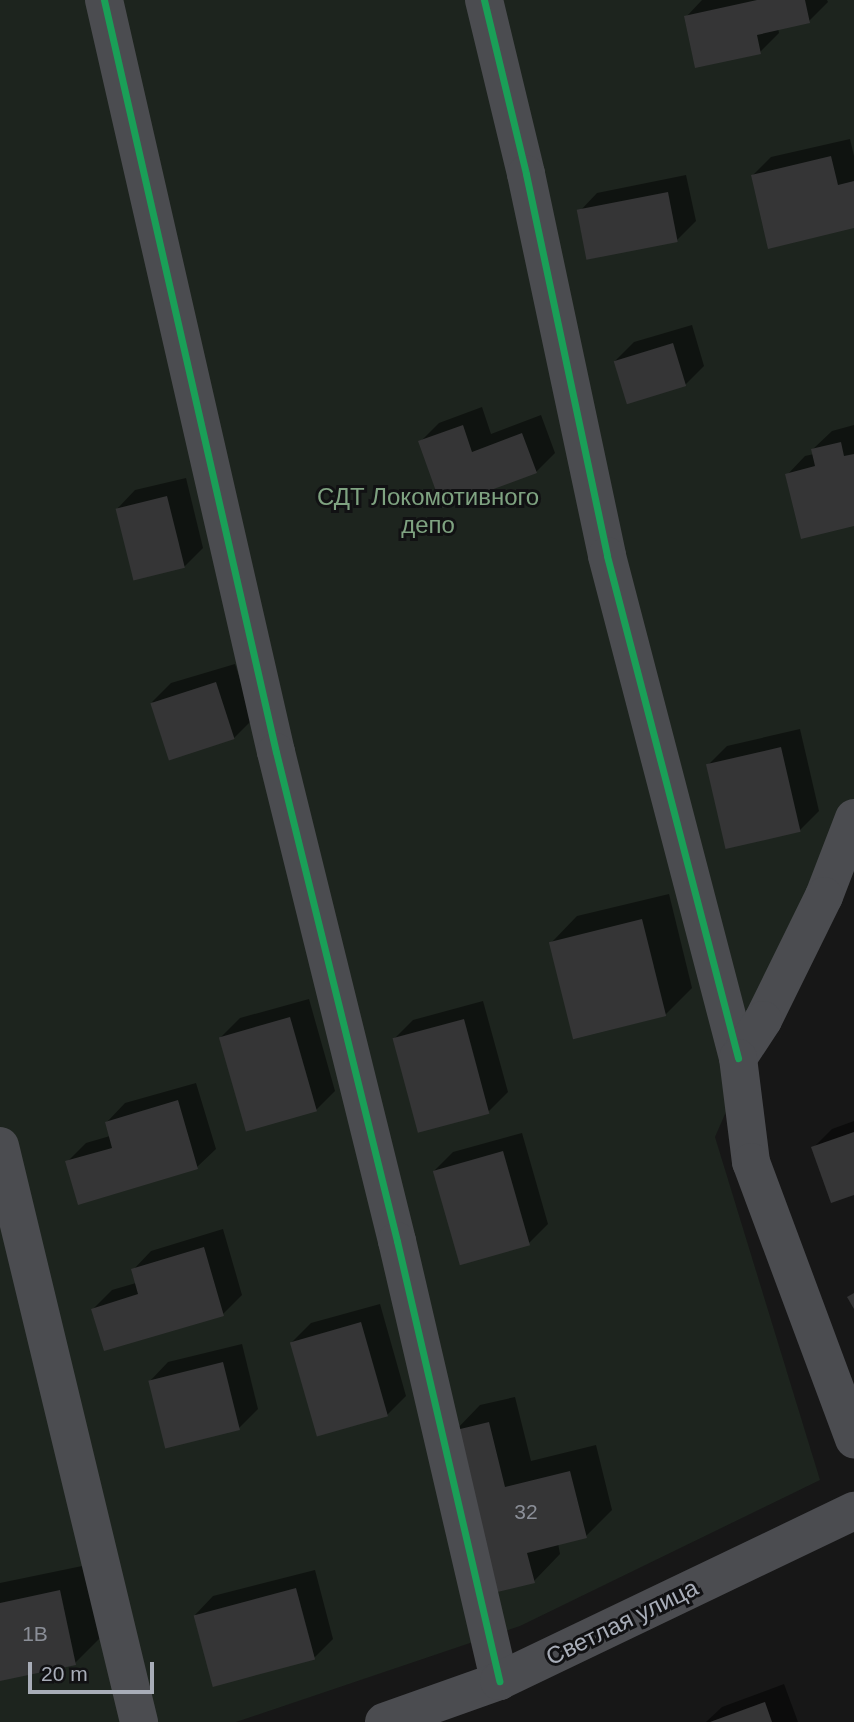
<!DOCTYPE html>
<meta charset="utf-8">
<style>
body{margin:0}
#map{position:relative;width:854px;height:1722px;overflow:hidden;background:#171717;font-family:Arial,sans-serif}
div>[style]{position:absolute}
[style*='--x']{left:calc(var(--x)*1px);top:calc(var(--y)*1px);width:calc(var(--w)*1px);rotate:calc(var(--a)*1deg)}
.green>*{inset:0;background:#1d241e}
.shadow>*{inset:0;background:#0007}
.building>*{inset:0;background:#353536;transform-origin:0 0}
.minor>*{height:38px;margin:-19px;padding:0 19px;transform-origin:19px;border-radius:19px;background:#4b4c50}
.cycleway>*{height:7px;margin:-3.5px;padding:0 3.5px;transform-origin:3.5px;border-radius:3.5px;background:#1a9f57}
span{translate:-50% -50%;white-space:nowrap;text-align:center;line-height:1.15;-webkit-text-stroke:6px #111113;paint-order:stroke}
.number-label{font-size:21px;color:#8b8f98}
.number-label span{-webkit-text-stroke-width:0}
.park-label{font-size:24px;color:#7fa381}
.street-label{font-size:24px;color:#a8adb8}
.scale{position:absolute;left:28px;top:1662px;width:126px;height:32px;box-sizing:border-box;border:4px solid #a8adb8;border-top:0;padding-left:9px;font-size:21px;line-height:24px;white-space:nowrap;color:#a8adb8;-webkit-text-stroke:5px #111113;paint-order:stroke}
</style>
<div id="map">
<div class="green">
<i style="clip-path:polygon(0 0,854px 0,854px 819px,715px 1137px,820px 1480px,520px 1626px,236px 1722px,0 1722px)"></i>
</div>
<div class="shadow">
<i style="clip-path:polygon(702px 0,827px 0,828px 2px,809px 21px,778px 28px,779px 33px,760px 52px,686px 17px)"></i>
<i style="clip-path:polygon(850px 139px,854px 156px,854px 226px,752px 176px,771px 157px)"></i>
<i style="clip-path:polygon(686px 175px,696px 221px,677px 240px,579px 212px,597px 193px)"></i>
<i style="clip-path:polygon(692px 325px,704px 366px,685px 385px,615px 361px,634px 342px)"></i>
<i style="clip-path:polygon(482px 407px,491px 434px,541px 415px,555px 453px,536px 472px,420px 442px,439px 423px)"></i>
<i style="clip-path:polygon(854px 425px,854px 524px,787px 475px,805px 456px,814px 454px,813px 449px,832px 431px)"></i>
<i style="clip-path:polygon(186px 478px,203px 548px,184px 567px,117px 509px,135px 490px)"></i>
<i style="clip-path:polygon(235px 664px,253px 719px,234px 738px,152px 702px,171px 683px)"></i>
<i style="clip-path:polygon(800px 729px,819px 811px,800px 830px,708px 765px,727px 746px)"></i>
<i style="clip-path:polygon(669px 894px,692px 988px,665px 1015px,551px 943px,577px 916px)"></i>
<i style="clip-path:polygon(309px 999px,335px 1091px,316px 1110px,221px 1037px,240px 1018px)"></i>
<i style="clip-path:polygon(483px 1001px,508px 1092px,489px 1111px,394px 1039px,413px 1020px)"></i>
<i style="clip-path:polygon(196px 1083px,216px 1149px,197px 1167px,67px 1162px,86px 1143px,110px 1136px,107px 1122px,125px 1103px)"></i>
<i style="clip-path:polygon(854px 1121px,854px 1193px,813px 1148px,832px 1129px)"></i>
<i style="clip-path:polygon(522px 1133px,548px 1224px,529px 1243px,434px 1171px,453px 1152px)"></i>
<i style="clip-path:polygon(223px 1229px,242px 1295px,223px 1314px,93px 1309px,112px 1290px,136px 1283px,133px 1270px,151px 1251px)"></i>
<i style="clip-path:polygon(380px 1304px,406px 1396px,387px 1415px,292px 1342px,311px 1323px)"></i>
<i style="clip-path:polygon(242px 1344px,258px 1409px,239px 1428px,150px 1381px,168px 1362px)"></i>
<i style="clip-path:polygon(515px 1397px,531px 1461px,596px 1445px,612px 1510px,586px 1536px,558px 1543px,560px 1554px,534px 1581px,454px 1432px,480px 1405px)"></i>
<i style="clip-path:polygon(87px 1565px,102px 1636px,75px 1663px,0 1679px,0 1583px)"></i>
<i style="clip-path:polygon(315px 1570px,333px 1639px,314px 1658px,195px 1615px,213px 1596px)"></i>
<i style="clip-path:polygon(784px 1684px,798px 1722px,706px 1722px,722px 1707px)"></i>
</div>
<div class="building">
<i style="clip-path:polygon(757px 0,805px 0,810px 23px,757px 35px,761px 54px,695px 68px,684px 16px)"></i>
<i style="clip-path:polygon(831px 156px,838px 185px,854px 181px,854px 228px,768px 249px,751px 175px)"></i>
<i style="left:668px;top:192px;width:51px;height:93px;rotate:79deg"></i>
<i style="left:673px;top:343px;width:45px;height:62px;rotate:73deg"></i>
<i style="clip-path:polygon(463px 425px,472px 452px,522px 433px,537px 473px,442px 508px,418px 441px)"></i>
<i style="clip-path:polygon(841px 442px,844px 456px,854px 454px,854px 526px,801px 539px,785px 474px,815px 466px,811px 449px)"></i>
<i style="left:167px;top:496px;width:74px;height:53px;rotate:76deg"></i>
<i style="left:216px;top:682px;width:60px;height:69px;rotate:72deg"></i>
<i style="left:781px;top:747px;width:87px;height:77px;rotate:77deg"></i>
<i style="left:642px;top:919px;width:100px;height:96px;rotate:76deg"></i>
<i style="left:290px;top:1017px;width:98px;height:74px;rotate:74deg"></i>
<i style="left:464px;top:1019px;width:98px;height:74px;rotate:75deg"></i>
<i style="clip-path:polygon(178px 1100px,198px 1169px,78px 1205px,65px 1161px,112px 1148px,105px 1122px)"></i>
<i style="clip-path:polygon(854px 1132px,854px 1195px,831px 1203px,811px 1147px)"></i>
<i style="left:503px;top:1151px;width:98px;height:73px;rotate:74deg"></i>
<i style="clip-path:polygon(204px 1247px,224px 1316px,104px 1351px,91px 1309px,138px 1294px,131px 1269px)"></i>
<i style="clip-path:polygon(854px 1293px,854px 1309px,847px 1297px)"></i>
<i style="left:361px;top:1322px;width:98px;height:74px;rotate:74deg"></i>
<i style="left:223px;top:1362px;width:70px;height:77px;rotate:76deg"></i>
<i style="clip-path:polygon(489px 1422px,505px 1487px,570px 1471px,587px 1538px,527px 1553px,535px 1583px,493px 1593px,452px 1431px)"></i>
<i style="left:296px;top:1588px;width:74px;height:106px;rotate:75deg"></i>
<i style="clip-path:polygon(60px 1590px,76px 1665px,0 1681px,0 1603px)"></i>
<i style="clip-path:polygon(765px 1702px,772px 1722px,710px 1722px)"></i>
</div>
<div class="minor">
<i style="--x:104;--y:0;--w:771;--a:77.12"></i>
<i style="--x:276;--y:752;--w:504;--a:76.1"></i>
<i style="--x:397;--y:1241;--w:452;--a:76.9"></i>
<i style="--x:484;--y:0;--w:179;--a:76.4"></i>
<i style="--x:526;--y:174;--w:390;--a:78"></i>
<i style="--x:607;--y:556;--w:519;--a:75.37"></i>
<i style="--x:854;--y:818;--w:84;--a:111"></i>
<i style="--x:824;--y:896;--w:138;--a:116.2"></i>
<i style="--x:763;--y:1020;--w:45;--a:123.3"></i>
<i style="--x:738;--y:1058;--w:105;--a:82.9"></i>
<i style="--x:751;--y:1162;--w:296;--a:69.6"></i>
<i style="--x:0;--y:1146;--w:593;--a:76.43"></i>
<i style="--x:384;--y:1722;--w:122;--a:-19.6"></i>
<i style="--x:499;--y:1681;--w:394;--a:-25.6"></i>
</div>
<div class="cycleway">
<i style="--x:104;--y:0;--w:771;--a:77.12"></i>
<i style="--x:276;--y:752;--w:504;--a:76.1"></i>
<i style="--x:397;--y:1241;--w:452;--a:76.9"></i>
<i style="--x:484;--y:0;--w:179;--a:76.4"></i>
<i style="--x:526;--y:174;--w:390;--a:78"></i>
<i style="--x:607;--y:556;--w:519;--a:75.37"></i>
</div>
<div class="number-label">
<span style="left:526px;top:1512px">32</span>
<span style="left:35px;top:1634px">1В</span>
</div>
<div class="park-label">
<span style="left:428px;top:511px">СДТ Локомотивного<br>депо</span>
</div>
<div class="street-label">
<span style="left:622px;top:1622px;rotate:-26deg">Светлая улица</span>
</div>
<div class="scale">20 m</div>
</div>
